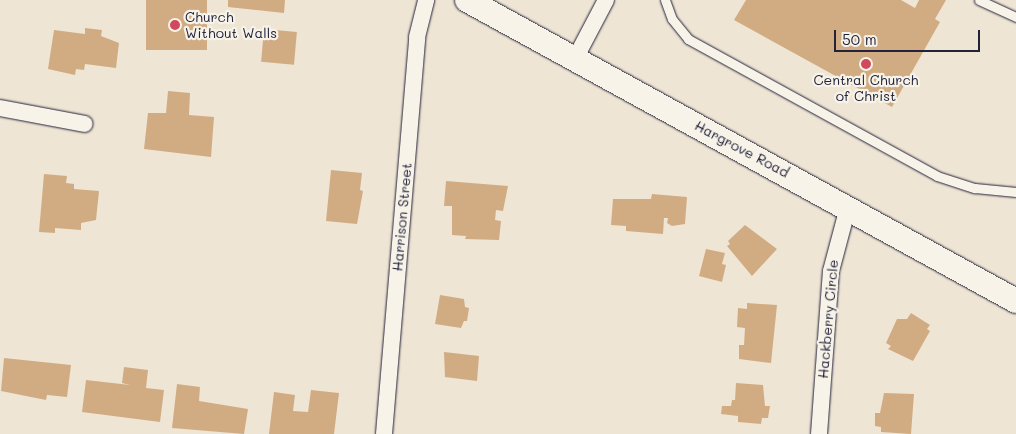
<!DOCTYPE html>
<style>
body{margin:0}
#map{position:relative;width:1016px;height:434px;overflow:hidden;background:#efe5d4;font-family:Mali,sans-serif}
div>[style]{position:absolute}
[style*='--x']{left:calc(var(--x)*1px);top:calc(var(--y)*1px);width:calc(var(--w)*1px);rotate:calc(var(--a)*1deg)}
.building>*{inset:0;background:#d1ac83;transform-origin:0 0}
.roads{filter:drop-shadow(0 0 1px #22223b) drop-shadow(0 0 1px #22223b)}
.service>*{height:9px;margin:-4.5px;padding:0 4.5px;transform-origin:4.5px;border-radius:4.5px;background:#f7f3e8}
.minor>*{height:16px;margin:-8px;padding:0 8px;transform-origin:8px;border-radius:8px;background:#f7f3e8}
.secondary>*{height:24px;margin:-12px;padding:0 12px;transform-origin:12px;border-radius:12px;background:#f7f3e8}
.dots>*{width:14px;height:14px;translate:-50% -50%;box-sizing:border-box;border:2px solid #f7f3e8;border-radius:50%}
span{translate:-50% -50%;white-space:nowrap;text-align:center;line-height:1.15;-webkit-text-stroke:4.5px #f7f3e8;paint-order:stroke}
.poi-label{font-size:14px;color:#22223b}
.left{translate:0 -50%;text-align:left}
.street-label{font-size:14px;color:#22223b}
.scale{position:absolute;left:834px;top:30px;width:146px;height:22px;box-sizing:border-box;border:2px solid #22223b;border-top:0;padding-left:6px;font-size:15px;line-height:18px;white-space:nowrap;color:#22223b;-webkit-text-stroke:4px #f7f3e8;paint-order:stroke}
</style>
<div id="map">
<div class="building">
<i style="left:146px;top:0;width:61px;height:50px"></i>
<i style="clip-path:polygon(228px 0,285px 0,284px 13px,228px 7px)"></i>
<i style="clip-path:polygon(746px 0,901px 0,915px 8px,919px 0,946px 0,935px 19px,940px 22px,892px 107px,734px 20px)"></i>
<i style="clip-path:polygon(85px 28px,102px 30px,101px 36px,119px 43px,116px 68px,85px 64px,84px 70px,76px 69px,75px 75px,48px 69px,54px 30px,85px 34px)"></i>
<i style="left:264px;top:29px;width:33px;height:33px;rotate:5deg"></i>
<i style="clip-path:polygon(168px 91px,190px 93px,189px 115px,214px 117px,211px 157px,144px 149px,148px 113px,166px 113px)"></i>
<i style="clip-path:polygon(331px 170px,362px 173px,360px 190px,363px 191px,357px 224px,326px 221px)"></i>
<i style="clip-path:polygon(44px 174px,67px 176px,66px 183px,74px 184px,74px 189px,99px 191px,96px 220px,81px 223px,81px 230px,55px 228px,55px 233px,39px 232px)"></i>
<i style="clip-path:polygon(446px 181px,508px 186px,503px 211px,496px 210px,495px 220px,501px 221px,499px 240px,465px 239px,466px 236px,452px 235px,452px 206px,444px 206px)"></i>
<i style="clip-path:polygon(652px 194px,687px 197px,685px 224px,672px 226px,667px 223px,668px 218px,664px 218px,663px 234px,626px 231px,626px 226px,611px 225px,613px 199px,651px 199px)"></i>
<i style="clip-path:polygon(745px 225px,777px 249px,752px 276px,727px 246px,730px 244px,728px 241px)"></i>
<i style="clip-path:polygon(706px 249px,725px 253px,722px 264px,726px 265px,722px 282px,699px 276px)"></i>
<i style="clip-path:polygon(440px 295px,464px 299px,465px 307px,469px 308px,467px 321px,464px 321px,461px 328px,435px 324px)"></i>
<i style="clip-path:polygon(747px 303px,777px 305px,771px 363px,739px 359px,739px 345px,744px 345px,745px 328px,737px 327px,738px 308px,747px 309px)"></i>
<i style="clip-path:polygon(911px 313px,930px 325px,927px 329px,930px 331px,913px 361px,888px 349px,891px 346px,886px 343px,897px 319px,907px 319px)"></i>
<i style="clip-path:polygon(444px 352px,479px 356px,477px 381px,445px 377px)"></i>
<i style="clip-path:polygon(4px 358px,71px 365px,67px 397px,47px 395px,46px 400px,1px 391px)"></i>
<i style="clip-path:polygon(124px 367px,148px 370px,146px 388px,164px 390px,160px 422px,82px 412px,86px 380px,130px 385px,122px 383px)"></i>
<i style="clip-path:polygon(736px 383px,763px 385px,765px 406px,770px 406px,768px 418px,762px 418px,761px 424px,738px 422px,738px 416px,721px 414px,722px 406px,731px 406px,732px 400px,735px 400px)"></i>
<i style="clip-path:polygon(177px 384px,200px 387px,199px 401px,248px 409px,244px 434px,172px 428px)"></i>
<i style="clip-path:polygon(311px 390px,339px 393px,334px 434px,269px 434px,274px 392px,295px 395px,293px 411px,308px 412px)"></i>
<i style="clip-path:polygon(884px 393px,914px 394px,911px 434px,881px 432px,881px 427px,875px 426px,875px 413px,880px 413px)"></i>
</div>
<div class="roads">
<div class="service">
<i style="--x:665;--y:0;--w:20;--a:70"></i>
<i style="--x:672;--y:19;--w:26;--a:51"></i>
<i style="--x:688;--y:39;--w:284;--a:28.8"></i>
<i style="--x:937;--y:176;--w:40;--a:18"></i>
<i style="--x:975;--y:188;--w:41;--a:5.6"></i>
<i style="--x:979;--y:0;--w:41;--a:24.7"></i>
</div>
<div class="minor">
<i style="--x:575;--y:59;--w:67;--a:-62.3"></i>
<i style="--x:0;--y:108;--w:86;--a:10.7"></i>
<i style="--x:384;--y:434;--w:398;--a:-85.2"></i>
<i style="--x:417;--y:37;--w:38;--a:-76"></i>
<i style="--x:819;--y:434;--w:163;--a:-85.8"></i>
<i style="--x:831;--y:271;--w:66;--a:-75.1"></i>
</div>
<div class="secondary">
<i style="--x:467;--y:0;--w:626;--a:28.73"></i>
</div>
</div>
<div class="dots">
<i style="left:175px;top:25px;background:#d1495b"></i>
<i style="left:866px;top:64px;background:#d1495b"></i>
</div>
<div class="poi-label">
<span class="left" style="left:185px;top:25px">Church<br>Without Walls</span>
<span style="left:866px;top:88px">Central Church<br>of Christ</span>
</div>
<div class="street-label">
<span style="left:742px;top:149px;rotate:28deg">Hargrove Road</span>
<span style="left:402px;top:217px;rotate:-85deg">Harrison Street</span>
<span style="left:828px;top:319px;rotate:-85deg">Hackberry Circle</span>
</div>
<div class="scale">50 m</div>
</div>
